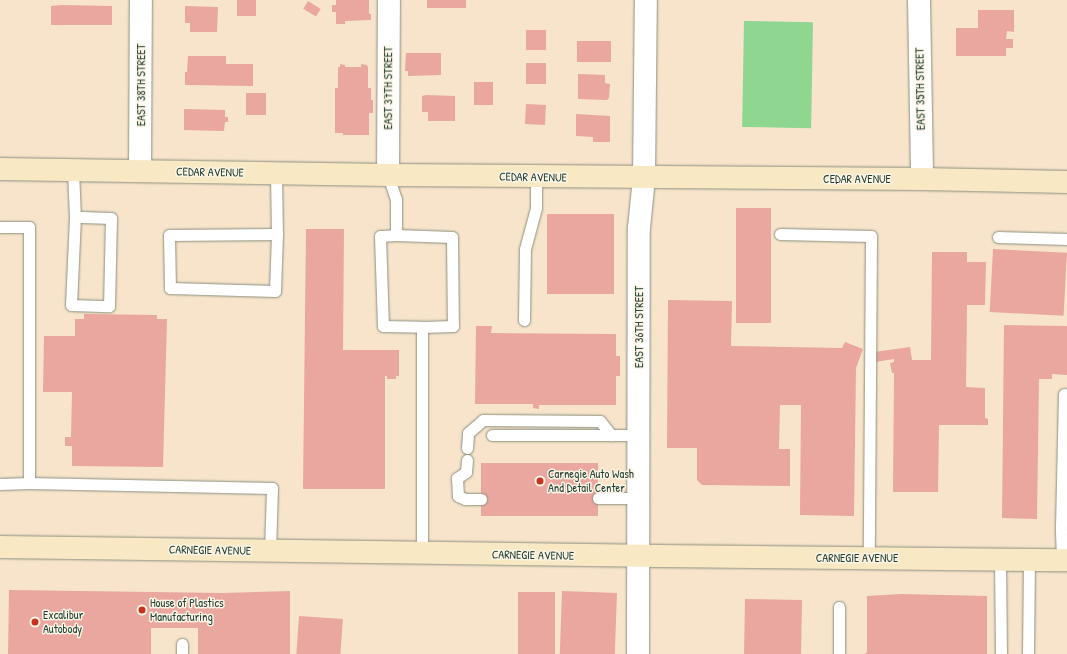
<!DOCTYPE html>
<style>
body{margin:0}
#map{position:relative;width:1067px;height:654px;overflow:hidden;background:#f7e4cb;font-family:"Patrick Hand",sans-serif}
div>[style]{position:absolute}
[style*='--x']{left:calc(var(--x)*1px);top:calc(var(--y)*1px);width:calc(var(--w)*1px);rotate:calc(var(--a)*1deg)}
.green>*{inset:0;background:#8fd691;transform-origin:0 0}
.building>*{inset:0;background:#e9a79f;transform-origin:0 0}
.roads{filter:drop-shadow(0 0 1px #8b9080) drop-shadow(0 0 1px #8b9080)}
.lane>*{height:11px;margin:-5.5px;padding:0 5.5px;transform-origin:5.5px;border-radius:5.5px;background:#fff}
.street>*{height:22px;margin:-11px;padding:0 11px;transform-origin:11px;border-radius:11px;background:#fff}
.secondary>*{height:22px;margin:-11px;padding:0 11px;transform-origin:11px;border-radius:11px;background:#f8e8c3}
.dots>*{width:11px;height:11px;translate:-50% -50%;box-sizing:border-box;border:2px solid #fcf5e5;border-radius:50%}
span{translate:-50% -50%;white-space:nowrap;text-align:center;line-height:1.15;-webkit-text-stroke:3px #fcf5e5;paint-order:stroke}
.street-label{font-size:12px;color:#1f3d34}
.poi-label{font-size:12px;color:#1f3d34}
.left{translate:0 -50%;text-align:left}
</style>
<div id="map">
<div class="green">
<i style="left:744px;top:21px;width:69px;height:106px;rotate:1deg"></i>
</div>
<div class="building">
<i style="left:237px;top:0;width:19px;height:16px"></i>
<i style="clip-path:polygon(336px 0,369px 0,369px 14px,371px 14px,371px 20px,345px 21px,345px 24px,336px 24px,336px 12px,332px 12px,332px 5px,336px 5px)"></i>
<i style="left:427px;top:0;width:39px;height:8px"></i>
<i style="left:308px;top:1px;width:15px;height:9px;rotate:32deg"></i>
<i style="clip-path:polygon(62px 5px,112px 6px,112px 25px,51px 25px,51px 6px)"></i>
<i style="clip-path:polygon(185px 6px,218px 7px,217px 32px,190px 32px,190px 23px,185px 23px)"></i>
<i style="clip-path:polygon(978px 10px,1014px 10px,1014px 32px,1007px 31px,1006px 39px,1013px 39px,1013px 48px,1006px 48px,1006px 56px,956px 56px,956px 28px,978px 28px)"></i>
<i style="left:526px;top:30px;width:20px;height:20px"></i>
<i style="left:577px;top:41px;width:34px;height:21px"></i>
<i style="clip-path:polygon(406px 53px,441px 53px,441px 75px,408px 76px,408px 71px,405px 71px)"></i>
<i style="clip-path:polygon(188px 56px,226px 56px,226px 64px,253px 64px,253px 86px,185px 85px,185px 72px,187px 72px)"></i>
<i style="left:526px;top:63px;width:20px;height:21px"></i>
<i style="clip-path:polygon(340px 64px,345px 65px,345px 67px,361px 67px,361px 64px,367px 65px,368px 67px,368px 88px,371px 88px,371px 100px,373px 100px,373px 113px,369px 113px,369px 135px,343px 135px,343px 133px,335px 133px,335px 88px,338px 88px,338px 67px,340px 67px)"></i>
<i style="clip-path:polygon(578px 74px,605px 75px,605px 83px,610px 84px,609px 98px,607px 100px,578px 99px)"></i>
<i style="left:493px;top:82px;width:23px;height:19px;rotate:90deg"></i>
<i style="left:246px;top:93px;width:20px;height:22px"></i>
<i style="clip-path:polygon(426px 95px,455px 96px,455px 121px,428px 121px,428px 112px,422px 112px,422px 96px)"></i>
<i style="left:526px;top:104px;width:20px;height:20px;rotate:3deg"></i>
<i style="clip-path:polygon(184px 109px,225px 110px,225px 117px,228px 117px,228px 122px,225px 122px,224px 131px,184px 130px)"></i>
<i style="clip-path:polygon(576px 114px,610px 116px,610px 142px,593px 142px,593px 137px,576px 136px)"></i>
<i style="left:736px;top:208px;width:35px;height:115px"></i>
<i style="left:547px;top:214px;width:67px;height:80px"></i>
<i style="clip-path:polygon(306px 229px,344px 229px,343px 350px,399px 350px,399px 376px,396px 376px,396px 379px,387px 379px,387px 376px,385px 376px,385px 489px,303px 489px)"></i>
<i style="left:993px;top:249px;width:74px;height:63px;rotate:3deg"></i>
<i style="clip-path:polygon(932px 252px,967px 252px,967px 262px,986px 262px,985px 305px,967px 305px,966px 387px,985px 388px,985px 418px,988px 419px,988px 425px,939px 425px,938px 492px,893px 492px,894px 373px,892px 373px,890px 363px,894px 362px,894px 359px,875px 362px,874px 352px,910px 347px,912px 360px,931px 360px)"></i>
<i style="clip-path:polygon(668px 300px,732px 301px,731px 346px,842px 348px,845px 342px,863px 349px,856px 368px,854px 516px,800px 515px,801px 405px,780px 405px,779px 449px,790px 449px,790px 486px,702px 485px,697px 480px,697px 448px,667px 448px)"></i>
<i style="clip-path:polygon(84px 314px,157px 315px,157px 319px,167px 319px,163px 467px,72px 466px,72px 446px,65px 446px,65px 437px,71px 437px,72px 392px,43px 392px,44px 336px,75px 336px,75px 319px,84px 319px)"></i>
<i style="clip-path:polygon(1004px 325px,1067px 326px,1067px 375px,1052px 374px,1052px 379px,1039px 379px,1037px 519px,1002px 518px)"></i>
<i style="clip-path:polygon(476px 326px,492px 326px,491px 333px,616px 334px,616px 356px,620px 356px,620px 376px,616px 376px,616px 405px,539px 405px,539px 409px,533px 408px,533px 404px,475px 404px)"></i>
<i style="left:481px;top:463px;width:117px;height:53px"></i>
<i style="clip-path:polygon(9px 590px,223px 593px,290px 591px,290px 654px,198px 654px,198px 628px,151px 628px,151px 654px,8px 654px)"></i>
<i style="left:562px;top:591px;width:55px;height:63px;rotate:2deg"></i>
<i style="left:518px;top:592px;width:37px;height:62px"></i>
<i style="clip-path:polygon(901px 594px,987px 596px,987px 654px,865px 654px,867px 652px,867px 596px)"></i>
<i style="left:745px;top:599px;width:57px;height:55px;rotate:1deg"></i>
<i style="left:299px;top:616px;width:44px;height:38px;rotate:4deg"></i>
</div>
<div class="roads">
<div class="lane">
<i style="--x:73;--y:170;--w:47;--a:87.6"></i>
<i style="--x:75;--y:217;--w:88;--a:92.6"></i>
<i style="--x:71;--y:305;--w:38;--a:2"></i>
<i style="--x:109;--y:306;--w:88;--a:-88.7"></i>
<i style="--x:111;--y:218;--w:36;--a:-178"></i>
<i style="--x:276;--y:173;--w:61;--a:89.1"></i>
<i style="--x:277;--y:234;--w:57;--a:92"></i>
<i style="--x:275;--y:291;--w:105;--a:-178.4"></i>
<i style="--x:170;--y:288;--w:53;--a:-91.1"></i>
<i style="--x:169;--y:235;--w:108;--a:-0.5"></i>
<i style="--x:388;--y:175;--w:25;--a:72"></i>
<i style="--x:396;--y:199;--w:36;--a:90"></i>
<i style="--x:396;--y:235;--w:16;--a:176"></i>
<i style="--x:380;--y:236;--w:90;--a:88.1"></i>
<i style="--x:383;--y:326;--w:39;--a:1"></i>
<i style="--x:422;--y:327;--w:226;--a:90"></i>
<i style="--x:0;--y:227;--w:29;--a:0"></i>
<i style="--x:29;--y:227;--w:256;--a:90"></i>
<i style="--x:29;--y:483;--w:243;--a:1.2"></i>
<i style="--x:272;--y:488;--w:63;--a:91.8"></i>
<i style="--x:780;--y:234;--w:91;--a:1.3"></i>
<i style="--x:871;--y:236;--w:322;--a:90.4"></i>
<i style="--x:396;--y:235;--w:56;--a:2"></i>
<i style="--x:452;--y:237;--w:89;--a:89.4"></i>
<i style="--x:453;--y:326;--w:31;--a:178"></i>
<i style="--x:998;--y:237;--w:69;--a:1.7"></i>
<i style="--x:524;--y:320;--w:71;--a:-89.2"></i>
<i style="--x:525;--y:249;--w:42;--a:-75"></i>
<i style="--x:536;--y:208;--w:31;--a:-90"></i>
<i style="--x:492;--y:435;--w:146;--a:0"></i>
<i style="--x:467;--y:448;--w:15;--a:-86"></i>
<i style="--x:468;--y:433;--w:20;--a:-41"></i>
<i style="--x:483;--y:420;--w:117;--a:0.5"></i>
<i style="--x:600;--y:421;--w:18;--a:52"></i>
<i style="--x:467;--y:460;--w:12;--a:95"></i>
<i style="--x:466;--y:472;--w:11;--a:146"></i>
<i style="--x:457;--y:478;--w:18;--a:87"></i>
<i style="--x:458;--y:496;--w:8;--a:23"></i>
<i style="--x:465;--y:499;--w:16;--a:0"></i>
<i style="--x:0;--y:484;--w:29;--a:-2"></i>
<i style="--x:598;--y:498;--w:40;--a:0"></i>
<i style="--x:1000;--y:559;--w:95;--a:89.4"></i>
<i style="--x:1062;--y:560;--w:34;--a:-92"></i>
<i style="--x:1061;--y:526;--w:132;--a:-88.7"></i>
<i style="--x:839;--y:607;--w:47;--a:90"></i>
<i style="--x:182;--y:644;--w:10;--a:90"></i>
<i style="--x:1028;--y:654;--w:94;--a:-89.4"></i>
</div>
<div class="street">
<i style="--x:919;--y:0;--w:179;--a:89"></i>
<i style="--x:140;--y:171;--w:171;--a:-89.7"></i>
<i style="--x:388;--y:175;--w:175;--a:-89.7"></i>
<i style="--x:638;--y:654;--w:426;--a:-89.9"></i>
<i style="--x:639;--y:228;--w:50;--a:-84.3"></i>
<i style="--x:644;--y:178;--w:178;--a:-89.4"></i>
</div>
<div class="secondary">
<i style="--x:0;--y:169;--w:388;--a:0.9"></i>
<i style="--x:388;--y:175;--w:534;--a:0.43"></i>
<i style="--x:922;--y:179;--w:145;--a:1.2"></i>
<i style="--x:0;--y:547;--w:659;--a:0.78"></i>
<i style="--x:659;--y:556;--w:408;--a:0.6"></i>
</div>
</div>
<div class="dots">
<i style="left:540px;top:481px;background:#c8321e"></i>
<i style="left:142px;top:610px;background:#c8321e"></i>
<i style="left:35px;top:622px;background:#c8321e"></i>
</div>
<div class="street-label">
<span style="left:141px;top:85px;rotate:-90deg">EAST 38TH STREET</span>
<span style="left:388px;top:88px;rotate:-90deg">EAST 37TH STREET</span>
<span style="left:920px;top:89px;rotate:-91deg">EAST 35TH STREET</span>
<span style="left:210px;top:172px;rotate:1deg">CEDAR AVENUE</span>
<span style="left:533px;top:177px;rotate:1deg">CEDAR AVENUE</span>
<span style="left:857px;top:179px">CEDAR AVENUE</span>
<span style="left:639px;top:327px;rotate:-90deg">EAST 36TH STREET</span>
<span style="left:210px;top:550px;rotate:1deg">CARNEGIE AVENUE</span>
<span style="left:533px;top:555px;rotate:1deg">CARNEGIE AVENUE</span>
<span style="left:857px;top:558px">CARNEGIE AVENUE</span>
</div>
<div class="poi-label">
<span class="left" style="left:548px;top:481px">Carnegie Auto Wash<br>And Detail Center</span>
<span class="left" style="left:150px;top:610px">House of Plastics<br>Manufacturing</span>
<span class="left" style="left:43px;top:622px">Excalibur<br>Autobody</span>
</div>
</div>
